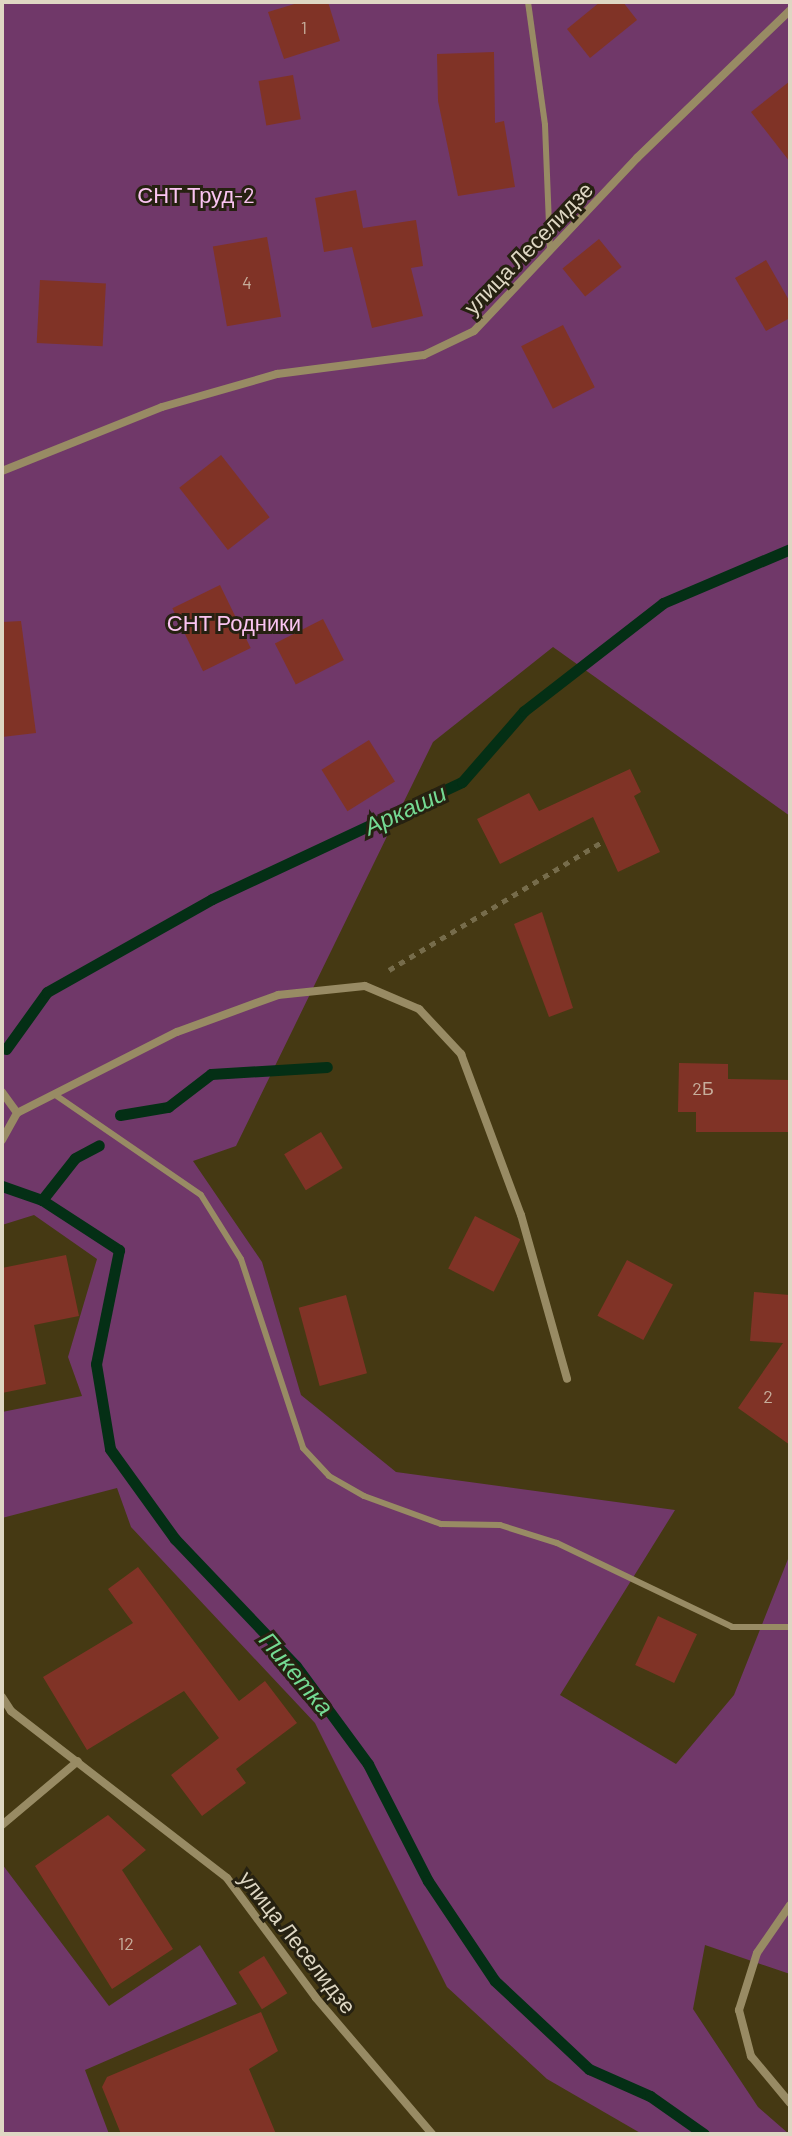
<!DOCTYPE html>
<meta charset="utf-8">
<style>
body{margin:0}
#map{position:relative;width:792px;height:2136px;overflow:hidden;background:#453913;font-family:Barlow,sans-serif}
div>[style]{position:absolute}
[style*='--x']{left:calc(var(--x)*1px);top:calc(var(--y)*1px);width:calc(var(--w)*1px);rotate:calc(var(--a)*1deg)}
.green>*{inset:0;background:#703869}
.stream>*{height:11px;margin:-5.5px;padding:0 5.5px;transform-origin:5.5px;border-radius:5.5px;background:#042f15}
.building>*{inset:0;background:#803326;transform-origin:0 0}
.path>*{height:5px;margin-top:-2.5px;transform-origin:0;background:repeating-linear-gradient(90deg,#766c4b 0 6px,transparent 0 12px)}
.lane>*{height:6px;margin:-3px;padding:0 3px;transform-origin:3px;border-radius:3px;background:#988b64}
.street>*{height:8px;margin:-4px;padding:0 4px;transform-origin:4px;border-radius:4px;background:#988b64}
span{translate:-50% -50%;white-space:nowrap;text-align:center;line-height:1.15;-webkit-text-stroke:6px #262111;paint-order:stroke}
.number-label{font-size:18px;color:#c6ae9c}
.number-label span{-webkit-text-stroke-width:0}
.park-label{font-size:22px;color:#fac4f1}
.street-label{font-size:22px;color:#ded7c3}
.water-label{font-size:24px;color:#74da93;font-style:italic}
.frame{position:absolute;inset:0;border:4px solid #ded7c3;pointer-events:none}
</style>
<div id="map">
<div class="green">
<i style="clip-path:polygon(2px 2px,790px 2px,790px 816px,553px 647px,433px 742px,236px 1146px,193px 1161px,262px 1262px,301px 1395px,396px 1472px,675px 1510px,560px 1695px,676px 1764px,734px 1695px,790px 1554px,790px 1974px,705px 1945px,693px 2009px,758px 2107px,789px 2134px,642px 2134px,547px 2079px,447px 1987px,315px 1723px,131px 1527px,117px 1488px,2px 1518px,2px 1412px,82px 1396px,68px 1357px,97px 1259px,34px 1215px,2px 1225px)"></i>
<i style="clip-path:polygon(2px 1864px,109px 2006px,200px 1945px,237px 2004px,85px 2070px,109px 2134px,2px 2134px)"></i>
</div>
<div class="stream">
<i style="--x:6;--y:1049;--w:70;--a:-54.3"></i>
<i style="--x:47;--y:992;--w:189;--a:-29.4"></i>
<i style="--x:212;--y:899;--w:276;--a:-25.1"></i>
<i style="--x:462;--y:782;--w:94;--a:-48.9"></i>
<i style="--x:524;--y:711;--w:176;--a:-37.8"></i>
<i style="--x:663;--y:603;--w:138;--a:-23"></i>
<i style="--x:120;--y:1115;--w:49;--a:-9.5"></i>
<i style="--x:168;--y:1107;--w:54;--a:-37.5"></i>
<i style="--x:211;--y:1074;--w:116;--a:-3.5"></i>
<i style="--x:2;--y:1186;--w:42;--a:19.3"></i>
<i style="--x:42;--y:1200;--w:92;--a:33"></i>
<i style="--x:119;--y:1250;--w:116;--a:101.4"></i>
<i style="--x:96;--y:1364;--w:86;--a:80.6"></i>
<i style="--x:110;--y:1449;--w:111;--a:54.2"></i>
<i style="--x:175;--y:1539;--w:175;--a:46.4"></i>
<i style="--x:296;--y:1666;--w:122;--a:53.7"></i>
<i style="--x:368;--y:1764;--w:131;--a:62.9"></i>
<i style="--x:428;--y:1881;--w:120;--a:56.2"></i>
<i style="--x:495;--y:1981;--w:129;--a:43.1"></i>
<i style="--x:589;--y:2069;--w:67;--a:23.9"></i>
<i style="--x:650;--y:2096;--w:66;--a:35.1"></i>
<i style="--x:42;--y:1200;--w:53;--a:-51.8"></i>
<i style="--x:75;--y:1158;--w:27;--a:-28"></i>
</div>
<div class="building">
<i style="clip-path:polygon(301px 2px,328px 2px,340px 41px,284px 59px,268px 12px)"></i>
<i style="clip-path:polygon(600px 2px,623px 2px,637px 20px,590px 58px,567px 29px)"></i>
<i style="clip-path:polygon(494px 52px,495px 123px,504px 121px,515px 187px,458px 196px,438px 101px,437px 54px)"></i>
<i style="left:293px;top:75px;width:45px;height:35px;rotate:80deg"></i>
<i style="clip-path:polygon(790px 81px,790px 162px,751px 112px)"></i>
<i style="clip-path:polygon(356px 190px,363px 228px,416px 220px,423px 266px,411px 268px,423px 316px,372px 328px,352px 247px,324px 252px,315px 198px)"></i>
<i style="left:267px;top:237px;width:81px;height:55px;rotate:80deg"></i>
<i style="left:599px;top:239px;width:36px;height:47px;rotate:51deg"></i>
<i style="clip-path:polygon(766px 260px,790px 302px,790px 318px,766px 331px,735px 278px)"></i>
<i style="left:40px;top:280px;width:66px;height:63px;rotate:3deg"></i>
<i style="left:563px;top:325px;width:70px;height:47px;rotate:63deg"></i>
<i style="left:221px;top:455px;width:79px;height:53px;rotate:52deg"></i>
<i style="left:220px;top:585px;width:70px;height:53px;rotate:64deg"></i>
<i style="left:323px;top:619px;width:46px;height:54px;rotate:63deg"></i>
<i style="clip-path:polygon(21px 621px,36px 733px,2px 737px,2px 622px)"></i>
<i style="left:369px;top:740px;width:49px;height:56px;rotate:58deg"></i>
<i style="clip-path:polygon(630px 769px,641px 792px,634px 796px,660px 852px,618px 872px,593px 817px,500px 864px,477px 819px,529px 793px,539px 811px)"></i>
<i style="clip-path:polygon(542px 912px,573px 1008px,549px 1017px,514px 924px)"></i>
<i style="clip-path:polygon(679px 1063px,728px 1064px,728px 1079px,790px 1080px,790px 1132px,696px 1132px,696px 1112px,678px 1112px)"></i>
<i style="left:321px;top:1132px;width:42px;height:43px;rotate:59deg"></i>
<i style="left:475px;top:1216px;width:51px;height:59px;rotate:27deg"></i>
<i style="clip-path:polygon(66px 1255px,79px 1316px,34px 1325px,46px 1384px,2px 1393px,2px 1268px)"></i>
<i style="left:627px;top:1260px;width:52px;height:63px;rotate:28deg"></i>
<i style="clip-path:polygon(754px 1292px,790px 1295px,790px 1445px,738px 1408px,783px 1343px,750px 1341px)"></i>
<i style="left:346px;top:1295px;width:81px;height:49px;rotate:75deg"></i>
<i style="clip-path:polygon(138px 1567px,239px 1701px,265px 1681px,297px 1723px,236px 1769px,246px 1783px,202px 1816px,171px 1775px,219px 1738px,184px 1691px,87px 1750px,43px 1677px,133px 1623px,108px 1589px)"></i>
<i style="left:658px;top:1616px;width:43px;height:54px;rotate:25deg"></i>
<i style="clip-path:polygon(108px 1815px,146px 1850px,122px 1870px,173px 1949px,112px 1989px,35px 1866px)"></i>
<i style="left:264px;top:1956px;width:44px;height:30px;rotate:58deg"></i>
<i style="clip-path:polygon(261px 2012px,278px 2051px,249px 2069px,276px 2134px,121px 2134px,102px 2087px,107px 2077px)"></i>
</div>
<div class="path">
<i style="--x:389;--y:970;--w:251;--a:-31"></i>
</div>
<div class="lane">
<i style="--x:528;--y:2;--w:124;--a:82.1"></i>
<i style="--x:545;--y:125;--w:126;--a:87.7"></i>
<i style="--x:54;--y:1094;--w:178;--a:34.5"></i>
<i style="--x:201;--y:1195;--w:75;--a:58"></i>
<i style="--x:241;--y:1259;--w:199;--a:71.8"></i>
<i style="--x:303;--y:1448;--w:38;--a:47"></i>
<i style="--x:329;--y:1476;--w:40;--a:29.7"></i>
<i style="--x:364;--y:1496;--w:82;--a:20"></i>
<i style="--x:441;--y:1524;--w:59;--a:1"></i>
<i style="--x:500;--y:1525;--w:60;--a:17.5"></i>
<i style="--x:557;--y:1543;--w:194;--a:25.6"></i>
<i style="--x:732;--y:1627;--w:58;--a:0"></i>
</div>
<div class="street">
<i style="--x:2;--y:471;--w:172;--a:-21.8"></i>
<i style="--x:162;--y:407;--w:120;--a:-16"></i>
<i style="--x:277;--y:374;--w:148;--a:-7.4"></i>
<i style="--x:424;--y:355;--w:55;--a:-25.6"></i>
<i style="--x:474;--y:331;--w:238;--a:-46.7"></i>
<i style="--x:637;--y:158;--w:213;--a:-44"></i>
<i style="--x:2;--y:1092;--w:26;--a:54"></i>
<i style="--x:17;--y:1113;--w:31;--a:119"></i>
<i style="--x:17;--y:1113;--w:179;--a:-26.9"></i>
<i style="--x:177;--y:1032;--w:108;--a:-20.1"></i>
<i style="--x:278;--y:995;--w:87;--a:-5.9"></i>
<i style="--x:365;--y:986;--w:59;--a:23.1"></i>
<i style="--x:419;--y:1009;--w:62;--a:47"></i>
<i style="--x:461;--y:1054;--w:172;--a:69.6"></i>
<i style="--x:521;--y:1215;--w:170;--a:74.3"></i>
<i style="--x:2;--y:1697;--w:17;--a:57"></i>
<i style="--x:11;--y:1711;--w:273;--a:37.7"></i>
<i style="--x:227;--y:1878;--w:149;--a:53.4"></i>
<i style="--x:316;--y:1998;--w:179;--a:49.5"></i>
<i style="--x:2;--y:1825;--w:99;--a:-40.1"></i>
<i style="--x:790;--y:1905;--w:58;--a:124.5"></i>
<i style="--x:757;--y:1953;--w:60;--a:107.5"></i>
<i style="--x:739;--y:2010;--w:48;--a:75.4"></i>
<i style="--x:751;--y:2056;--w:61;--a:50.3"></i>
</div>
<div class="number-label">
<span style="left:304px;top:27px">1</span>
<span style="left:247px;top:282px">4</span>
<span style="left:703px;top:1088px">2Б</span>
<span style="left:768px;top:1396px">2</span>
<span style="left:126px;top:1943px">12</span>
</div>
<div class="park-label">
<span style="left:196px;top:195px">СНТ Труд-2</span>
<span style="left:234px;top:623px">СНТ Родники</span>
</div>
<div class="street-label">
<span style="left:528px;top:248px;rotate:-46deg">улица Леселидзе</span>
<span style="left:298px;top:1942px;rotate:52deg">улица Леселидзе</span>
</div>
<div class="water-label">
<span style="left:405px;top:809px;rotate:-25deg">Аркаши</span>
<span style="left:297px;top:1673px;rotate:50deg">Пикетка</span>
</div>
<div class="frame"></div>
</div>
